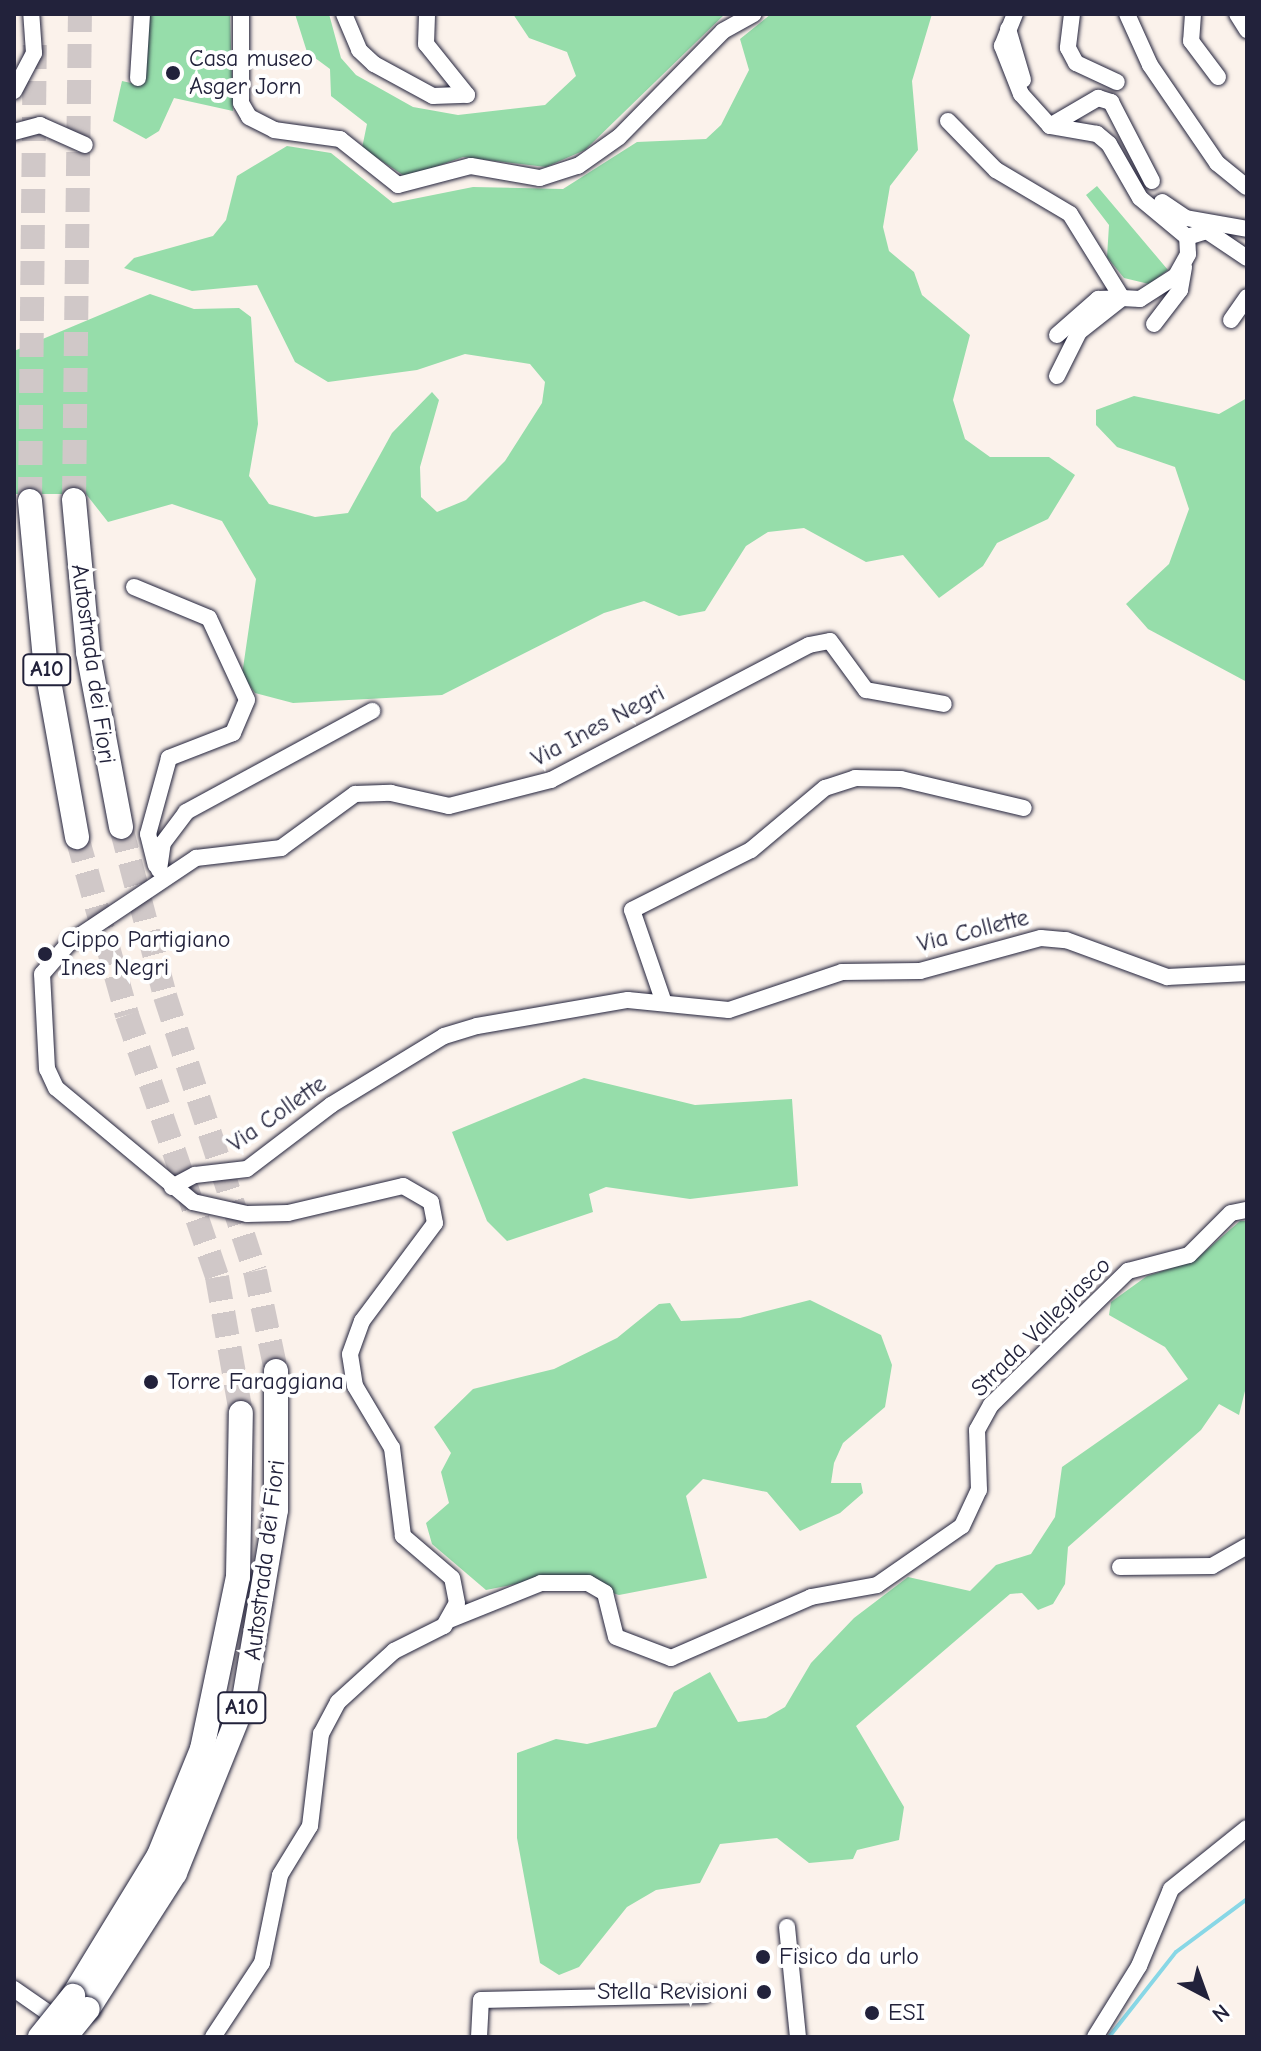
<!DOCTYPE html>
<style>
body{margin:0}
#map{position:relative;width:1261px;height:2051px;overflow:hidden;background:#fbf2eb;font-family:"Comic Neue",sans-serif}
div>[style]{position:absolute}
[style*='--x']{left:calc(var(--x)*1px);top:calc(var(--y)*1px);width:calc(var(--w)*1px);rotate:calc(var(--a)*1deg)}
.green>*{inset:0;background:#96ddaa}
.stream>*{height:4px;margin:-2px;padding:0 2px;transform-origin:2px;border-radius:2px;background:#88d7e6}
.highway-tunnel>*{height:24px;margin-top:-12px;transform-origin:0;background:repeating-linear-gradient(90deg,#d0c8c8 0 24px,transparent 0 36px)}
.roads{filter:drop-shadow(0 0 2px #22223b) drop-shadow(0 0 2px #22223b)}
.minor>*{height:16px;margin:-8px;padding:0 8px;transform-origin:8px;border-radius:8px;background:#fff}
.highway>*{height:24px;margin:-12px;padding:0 12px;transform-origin:12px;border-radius:12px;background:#fff}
.bridges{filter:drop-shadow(0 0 2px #22223b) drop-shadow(0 0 2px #22223b)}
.highway-bridge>*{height:24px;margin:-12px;padding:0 12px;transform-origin:12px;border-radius:12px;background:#fff}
.dots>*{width:22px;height:22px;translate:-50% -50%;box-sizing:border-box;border:4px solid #fff;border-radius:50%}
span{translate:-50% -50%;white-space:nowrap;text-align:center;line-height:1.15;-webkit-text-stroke:8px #fff;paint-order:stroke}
.shield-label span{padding:2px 6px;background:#fff;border:2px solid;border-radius:6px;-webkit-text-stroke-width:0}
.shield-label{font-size:22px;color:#22223b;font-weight:700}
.poi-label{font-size:24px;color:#22223b}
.left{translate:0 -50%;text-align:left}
.right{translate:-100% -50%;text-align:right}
.street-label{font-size:24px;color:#22223b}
.frame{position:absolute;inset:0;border:16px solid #22223b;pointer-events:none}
.north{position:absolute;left:1165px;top:1955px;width:80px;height:80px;-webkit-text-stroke:6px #fff;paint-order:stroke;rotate:139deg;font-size:22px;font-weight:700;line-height:32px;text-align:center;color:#22223b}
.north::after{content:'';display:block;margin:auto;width:28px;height:36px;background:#22223b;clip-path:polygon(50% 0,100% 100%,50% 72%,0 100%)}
</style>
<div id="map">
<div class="green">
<i style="clip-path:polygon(148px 14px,230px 14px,233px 111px,174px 98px,159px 131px,146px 139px,113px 121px,122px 81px,140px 85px)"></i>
<i style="clip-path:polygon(295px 14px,329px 14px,341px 58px,356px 75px,413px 107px,458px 115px,545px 105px,576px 76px,567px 52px,529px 38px,513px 14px,725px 14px,585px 150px,546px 167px,463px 157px,406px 177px,362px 148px,367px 124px,331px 96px,330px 69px,307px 52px)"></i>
<i style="clip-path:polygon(771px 14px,932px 14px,912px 81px,918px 150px,890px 186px,883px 227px,889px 251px,914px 272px,922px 295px,970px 335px,953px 400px,965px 439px,990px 457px,1049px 457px,1075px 475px,1048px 519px,997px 543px,983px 566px,939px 598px,903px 555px,866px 562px,804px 528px,768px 532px,746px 546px,705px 611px,679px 616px,644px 601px,604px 613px,442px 695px,293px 703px,255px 693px,242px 675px,256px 579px,222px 521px,172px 504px,108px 522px,86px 494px,14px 494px,14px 351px,150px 294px,194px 309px,239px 308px,251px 317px,258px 424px,249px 476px,269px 504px,315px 517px,348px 513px,392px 433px,432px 392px,439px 400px,420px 467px,421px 497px,437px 512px,466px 500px,505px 461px,542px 403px,545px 382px,530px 364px,465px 354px,417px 370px,328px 382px,295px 362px,257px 285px,192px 291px,124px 268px,134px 258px,213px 236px,226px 220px,237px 176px,287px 146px,331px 153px,393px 203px,473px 187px,563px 189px,637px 142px,706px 139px,721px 125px,749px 70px,740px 39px)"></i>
<i style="clip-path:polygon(1097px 186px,1168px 270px,1149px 284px,1124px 278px,1107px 257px,1109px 225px,1086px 195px)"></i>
<i style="clip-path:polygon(1134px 396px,1219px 414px,1247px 398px,1247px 682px,1148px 629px,1126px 604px,1169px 564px,1189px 509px,1175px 467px,1117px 447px,1096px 425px,1096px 410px)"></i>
<i style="clip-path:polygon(584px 1078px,695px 1105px,792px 1099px,798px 1186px,690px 1199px,606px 1187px,589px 1194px,593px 1212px,507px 1241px,487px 1221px,452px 1132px)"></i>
<i style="clip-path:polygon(1240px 1221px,1247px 1221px,1247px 1383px,1239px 1415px,1219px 1404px,1201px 1430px,1068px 1547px,1065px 1584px,1053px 1604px,1038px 1610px,1022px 1593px,1010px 1594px,856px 1726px,904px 1807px,899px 1840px,857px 1850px,853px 1859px,809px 1863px,777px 1838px,720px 1844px,700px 1883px,656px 1890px,627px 1907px,579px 1967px,559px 1975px,540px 1963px,517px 1838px,517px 1753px,556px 1739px,587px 1744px,656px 1727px,674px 1692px,710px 1672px,738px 1722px,766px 1718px,785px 1707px,811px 1663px,854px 1618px,908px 1577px,970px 1591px,996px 1565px,1031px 1554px,1055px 1517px,1062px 1467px,1188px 1379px,1165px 1347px,1109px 1315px,1111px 1302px,1147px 1276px,1194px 1261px)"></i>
<i style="clip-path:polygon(810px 1300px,881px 1335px,892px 1365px,885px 1407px,843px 1443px,834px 1463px,831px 1483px,861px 1483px,863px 1493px,840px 1513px,800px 1531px,767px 1492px,703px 1479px,686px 1496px,707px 1578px,619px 1595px,556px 1576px,486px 1590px,432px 1544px,426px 1523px,449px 1503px,441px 1472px,451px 1453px,434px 1427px,473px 1389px,554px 1369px,617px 1338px,659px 1304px,670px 1303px,681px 1321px,740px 1318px)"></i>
</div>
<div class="stream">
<i style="--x:1109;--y:2037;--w:108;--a:-51.8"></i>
<i style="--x:1176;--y:1952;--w:89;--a:-36.7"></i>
</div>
<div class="highway-tunnel">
<i style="--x:74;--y:500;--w:486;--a:-89.3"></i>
<i style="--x:30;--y:501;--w:465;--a:-89.4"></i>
<i style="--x:121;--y:827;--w:175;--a:75.4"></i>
<i style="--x:165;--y:996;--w:289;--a:71.9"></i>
<i style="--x:255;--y:1271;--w:102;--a:78.1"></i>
<i style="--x:77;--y:837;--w:185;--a:74.3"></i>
<i style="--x:127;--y:1015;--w:277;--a:71"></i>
<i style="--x:217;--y:1277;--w:138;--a:80"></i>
</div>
<div class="roads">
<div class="minor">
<i style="--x:241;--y:14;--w:89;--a:90"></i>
<i style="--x:241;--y:103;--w:16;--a:60"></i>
<i style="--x:249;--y:117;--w:28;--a:27"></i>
<i style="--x:274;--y:130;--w:67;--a:7.8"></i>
<i style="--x:340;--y:139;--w:74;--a:38.4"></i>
<i style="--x:398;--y:185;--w:75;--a:-14.6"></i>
<i style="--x:471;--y:166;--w:70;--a:9.9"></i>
<i style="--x:540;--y:178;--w:40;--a:-18"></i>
<i style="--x:578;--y:166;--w:50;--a:-35.3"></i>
<i style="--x:619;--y:137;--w:148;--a:-45.5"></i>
<i style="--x:723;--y:31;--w:35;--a:-29"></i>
<i style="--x:344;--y:14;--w:39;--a:67"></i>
<i style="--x:359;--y:50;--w:21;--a:43"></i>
<i style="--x:374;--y:64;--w:67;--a:28.5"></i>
<i style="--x:433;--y:96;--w:34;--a:-2"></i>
<i style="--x:467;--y:95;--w:65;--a:-128.8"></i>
<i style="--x:426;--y:44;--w:30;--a:-88"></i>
<i style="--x:1072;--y:14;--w:34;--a:97"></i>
<i style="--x:1068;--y:48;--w:17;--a:62"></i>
<i style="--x:1076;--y:63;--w:45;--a:24.9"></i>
<i style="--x:1127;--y:14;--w:56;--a:65.7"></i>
<i style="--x:1150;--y:65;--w:119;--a:55.6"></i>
<i style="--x:1217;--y:163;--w:38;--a:39"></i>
<i style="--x:1193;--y:14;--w:27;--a:94"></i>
<i style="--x:1191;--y:41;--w:45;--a:53.1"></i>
<i style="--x:1237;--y:14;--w:19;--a:58"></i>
<i style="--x:1008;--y:29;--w:53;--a:73.6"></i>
<i style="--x:138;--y:78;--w:64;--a:-86.4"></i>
<i style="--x:14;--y:91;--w:43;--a:-62.2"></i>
<i style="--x:34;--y:53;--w:39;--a:-94"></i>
<i style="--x:948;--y:121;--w:69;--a:45.6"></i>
<i style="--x:996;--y:170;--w:86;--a:30.7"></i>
<i style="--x:1070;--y:214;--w:99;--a:58.2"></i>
<i style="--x:1122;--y:298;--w:18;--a:3"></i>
<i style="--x:1140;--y:299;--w:43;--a:-32.6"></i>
<i style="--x:1176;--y:276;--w:25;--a:-61"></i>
<i style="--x:1188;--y:254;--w:17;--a:-93"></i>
<i style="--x:1187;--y:237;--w:61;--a:-140.3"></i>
<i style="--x:1140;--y:198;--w:62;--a:-119.9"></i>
<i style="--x:1109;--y:144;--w:16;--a:-140"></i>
<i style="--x:1097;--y:134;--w:48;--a:-170.3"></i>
<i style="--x:1050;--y:126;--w:43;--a:-132.2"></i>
<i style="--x:1021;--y:94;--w:52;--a:-111.6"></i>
<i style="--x:1002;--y:46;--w:35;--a:-68"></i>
<i style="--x:1050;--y:126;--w:56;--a:-30.3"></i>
<i style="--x:1098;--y:98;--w:14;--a:17"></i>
<i style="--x:1111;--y:102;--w:89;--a:62.6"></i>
<i style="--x:14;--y:132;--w:27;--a:-15"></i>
<i style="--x:40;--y:125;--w:49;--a:24"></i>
<i style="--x:1162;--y:202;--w:29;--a:34"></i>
<i style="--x:1186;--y:218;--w:62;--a:10.2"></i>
<i style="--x:1187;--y:237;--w:21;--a:-17"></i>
<i style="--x:1207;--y:231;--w:48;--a:34"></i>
<i style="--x:1231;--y:320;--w:28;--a:-55"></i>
<i style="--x:1154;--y:324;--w:43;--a:-52.6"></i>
<i style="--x:1180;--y:290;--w:23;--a:-80"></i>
<i style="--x:1057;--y:335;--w:55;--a:-41.3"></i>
<i style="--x:1098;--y:299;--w:23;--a:-2"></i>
<i style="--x:1057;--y:376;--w:49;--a:-63.4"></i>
<i style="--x:1079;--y:332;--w:55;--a:-38.3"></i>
<i style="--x:134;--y:587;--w:81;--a:22.5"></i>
<i style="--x:209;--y:618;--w:90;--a:65.1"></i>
<i style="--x:247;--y:700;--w:36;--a:113"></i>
<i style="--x:233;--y:733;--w:69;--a:158.7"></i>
<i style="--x:169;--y:758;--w:79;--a:105.4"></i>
<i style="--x:148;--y:834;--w:32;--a:76"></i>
<i style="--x:159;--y:870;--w:27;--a:-82"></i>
<i style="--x:163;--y:843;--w:39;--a:-53"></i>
<i style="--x:186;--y:812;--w:212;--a:-28.5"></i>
<i style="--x:663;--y:1000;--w:95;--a:-109"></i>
<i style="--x:632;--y:910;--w:133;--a:-26.8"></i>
<i style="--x:751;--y:850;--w:97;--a:-40"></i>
<i style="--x:825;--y:788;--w:32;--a:-18"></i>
<i style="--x:855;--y:778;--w:46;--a:1.2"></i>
<i style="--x:901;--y:779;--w:126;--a:13.3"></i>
<i style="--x:172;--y:1187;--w:26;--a:-28"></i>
<i style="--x:195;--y:1175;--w:52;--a:-6.6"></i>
<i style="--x:247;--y:1169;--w:106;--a:-37.3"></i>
<i style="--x:331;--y:1105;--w:132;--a:-31.4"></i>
<i style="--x:444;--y:1036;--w:34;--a:-17"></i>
<i style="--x:477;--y:1026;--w:153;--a:-9.8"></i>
<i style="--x:628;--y:1000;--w:101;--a:5.7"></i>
<i style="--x:729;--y:1010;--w:119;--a:-18.6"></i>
<i style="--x:842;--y:972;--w:78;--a:-0.7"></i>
<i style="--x:920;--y:971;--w:125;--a:-15.3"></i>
<i style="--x:1041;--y:938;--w:25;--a:5"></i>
<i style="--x:1066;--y:940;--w:108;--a:20.1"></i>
<i style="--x:1167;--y:977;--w:80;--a:-2.9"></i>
<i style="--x:1120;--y:1567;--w:92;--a:-0.6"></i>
<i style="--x:1212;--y:1566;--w:40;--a:-29.7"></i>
<i style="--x:449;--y:1620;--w:99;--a:-21.9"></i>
<i style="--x:541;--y:1583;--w:47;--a:0"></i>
<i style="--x:588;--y:1583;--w:20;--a:30"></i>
<i style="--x:605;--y:1593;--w:45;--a:76"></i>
<i style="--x:616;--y:1637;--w:59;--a:20.9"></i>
<i style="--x:671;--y:1658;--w:153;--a:-23.5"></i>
<i style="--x:811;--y:1597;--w:67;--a:-10.3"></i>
<i style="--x:877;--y:1585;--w:103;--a:-34.8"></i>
<i style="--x:962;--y:1526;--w:40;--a:-65"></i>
<i style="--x:979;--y:1490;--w:60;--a:-91.9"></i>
<i style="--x:977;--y:1430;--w:29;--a:-61"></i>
<i style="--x:991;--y:1405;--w:192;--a:-44.4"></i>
<i style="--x:1128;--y:1271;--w:63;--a:-14.7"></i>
<i style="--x:1189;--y:1255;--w:59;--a:-45"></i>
<i style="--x:1231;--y:1213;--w:16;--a:-11"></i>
<i style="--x:787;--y:1927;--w:111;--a:84.3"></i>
<i style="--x:14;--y:1989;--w:40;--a:34.9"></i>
<i style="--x:213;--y:2037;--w:89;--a:-56.5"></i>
<i style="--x:262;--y:1963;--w:90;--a:-78.4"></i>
<i style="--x:280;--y:1875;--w:57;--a:-58.5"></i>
<i style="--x:310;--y:1826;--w:93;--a:-83.2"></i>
<i style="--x:321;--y:1734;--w:36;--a:-62"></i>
<i style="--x:338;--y:1702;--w:76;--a:-42.3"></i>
<i style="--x:394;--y:1651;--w:56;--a:-26.6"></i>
<i style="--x:444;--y:1626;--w:26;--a:-61"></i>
<i style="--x:457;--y:1603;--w:25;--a:-101"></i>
<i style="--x:452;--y:1578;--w:65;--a:-139.4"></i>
<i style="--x:403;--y:1536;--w:89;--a:-97.1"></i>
<i style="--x:392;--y:1448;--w:72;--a:-120.8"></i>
<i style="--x:355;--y:1386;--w:32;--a:-99"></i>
<i style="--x:350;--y:1354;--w:35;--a:-70"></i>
<i style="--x:362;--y:1321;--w:122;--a:-53.3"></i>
<i style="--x:435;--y:1223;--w:21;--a:-101"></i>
<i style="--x:431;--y:1202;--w:32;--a:-150"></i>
<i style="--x:403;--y:1186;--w:118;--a:166.8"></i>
<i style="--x:288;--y:1213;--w:41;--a:178.6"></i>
<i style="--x:247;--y:1214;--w:55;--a:-167.5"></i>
<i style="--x:193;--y:1202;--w:178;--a:-140.2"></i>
<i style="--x:56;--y:1088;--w:21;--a:-115"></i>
<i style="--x:47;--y:1069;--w:95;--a:-93"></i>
<i style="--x:42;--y:974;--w:41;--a:-48.9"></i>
<i style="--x:69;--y:943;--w:153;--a:-33.8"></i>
<i style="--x:196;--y:858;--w:86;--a:-6.7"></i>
<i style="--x:281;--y:848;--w:92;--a:-36.1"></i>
<i style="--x:355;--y:794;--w:36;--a:-2"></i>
<i style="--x:391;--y:793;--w:59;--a:12.6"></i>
<i style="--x:449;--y:806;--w:105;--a:-14.3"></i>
<i style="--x:551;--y:780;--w:291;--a:-27.6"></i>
<i style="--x:809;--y:645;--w:21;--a:-11"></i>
<i style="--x:830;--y:641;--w:61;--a:53.7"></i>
<i style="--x:866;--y:690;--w:79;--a:10.2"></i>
<i style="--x:479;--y:2037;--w:37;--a:-87"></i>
<i style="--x:481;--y:2000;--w:224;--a:-1.3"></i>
<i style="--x:1095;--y:2037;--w:84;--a:-58.2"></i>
<i style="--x:1139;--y:1966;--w:83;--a:-67.4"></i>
<i style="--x:1171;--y:1889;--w:97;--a:-38.8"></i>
</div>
<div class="highway">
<i style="--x:74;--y:500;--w:153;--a:84.7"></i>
<i style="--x:88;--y:652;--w:178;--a:79.3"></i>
<i style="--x:30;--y:501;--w:159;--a:84.6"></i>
<i style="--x:45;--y:659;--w:181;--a:79.8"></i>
<i style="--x:73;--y:1996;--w:165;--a:-58.6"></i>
<i style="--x:159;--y:1855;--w:114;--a:-67.9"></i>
<i style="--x:202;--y:1749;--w:176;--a:-78.2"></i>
<i style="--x:238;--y:1577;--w:164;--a:-89"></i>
<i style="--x:88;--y:2009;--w:161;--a:-57.4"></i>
<i style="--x:175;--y:1873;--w:181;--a:-68"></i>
<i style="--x:243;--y:1705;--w:198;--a:-80.4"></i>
<i style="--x:276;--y:1510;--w:139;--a:-90"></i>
</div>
</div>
<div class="bridges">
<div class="highway-bridge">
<i style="--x:40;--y:2037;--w:53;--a:-51.2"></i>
<i style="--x:65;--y:2037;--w:36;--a:-51"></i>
</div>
</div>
<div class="dots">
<i style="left:173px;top:73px;background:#22223b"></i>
<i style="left:45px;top:954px;background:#22223b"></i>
<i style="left:151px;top:1382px;background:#22223b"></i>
<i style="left:763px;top:1957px;background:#22223b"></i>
<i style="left:764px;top:1992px;background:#22223b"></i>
<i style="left:872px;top:2013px;background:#22223b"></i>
</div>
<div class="shield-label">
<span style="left:47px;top:670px">A10</span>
<span style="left:242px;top:1708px">A10</span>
</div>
<div class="poi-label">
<span class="left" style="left:189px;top:73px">Casa museo<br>Asger Jorn</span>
<span class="left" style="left:61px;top:954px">Cippo Partigiano<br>Ines Negri</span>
<span class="left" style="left:167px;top:1382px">Torre Faraggiana</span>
<span class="left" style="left:779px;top:1957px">Fisico da urlo</span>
<span class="right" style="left:748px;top:1992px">Stella Revisioni</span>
<span class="left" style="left:888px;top:2013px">ESI</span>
</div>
<div class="street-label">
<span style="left:93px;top:664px;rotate:82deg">Autostrada dei Fiori</span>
<span style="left:598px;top:726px;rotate:-28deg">Via Ines Negri</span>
<span style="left:973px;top:931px;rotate:-14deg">Via Collette</span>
<span style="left:277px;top:1114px;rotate:-35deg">Via Collette</span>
<span style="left:1041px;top:1327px;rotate:-45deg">Strada Vallegiasco</span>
<span style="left:265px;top:1560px;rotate:-83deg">Autostrada dei Fiori</span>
</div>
<div class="frame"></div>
<div class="north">N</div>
</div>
